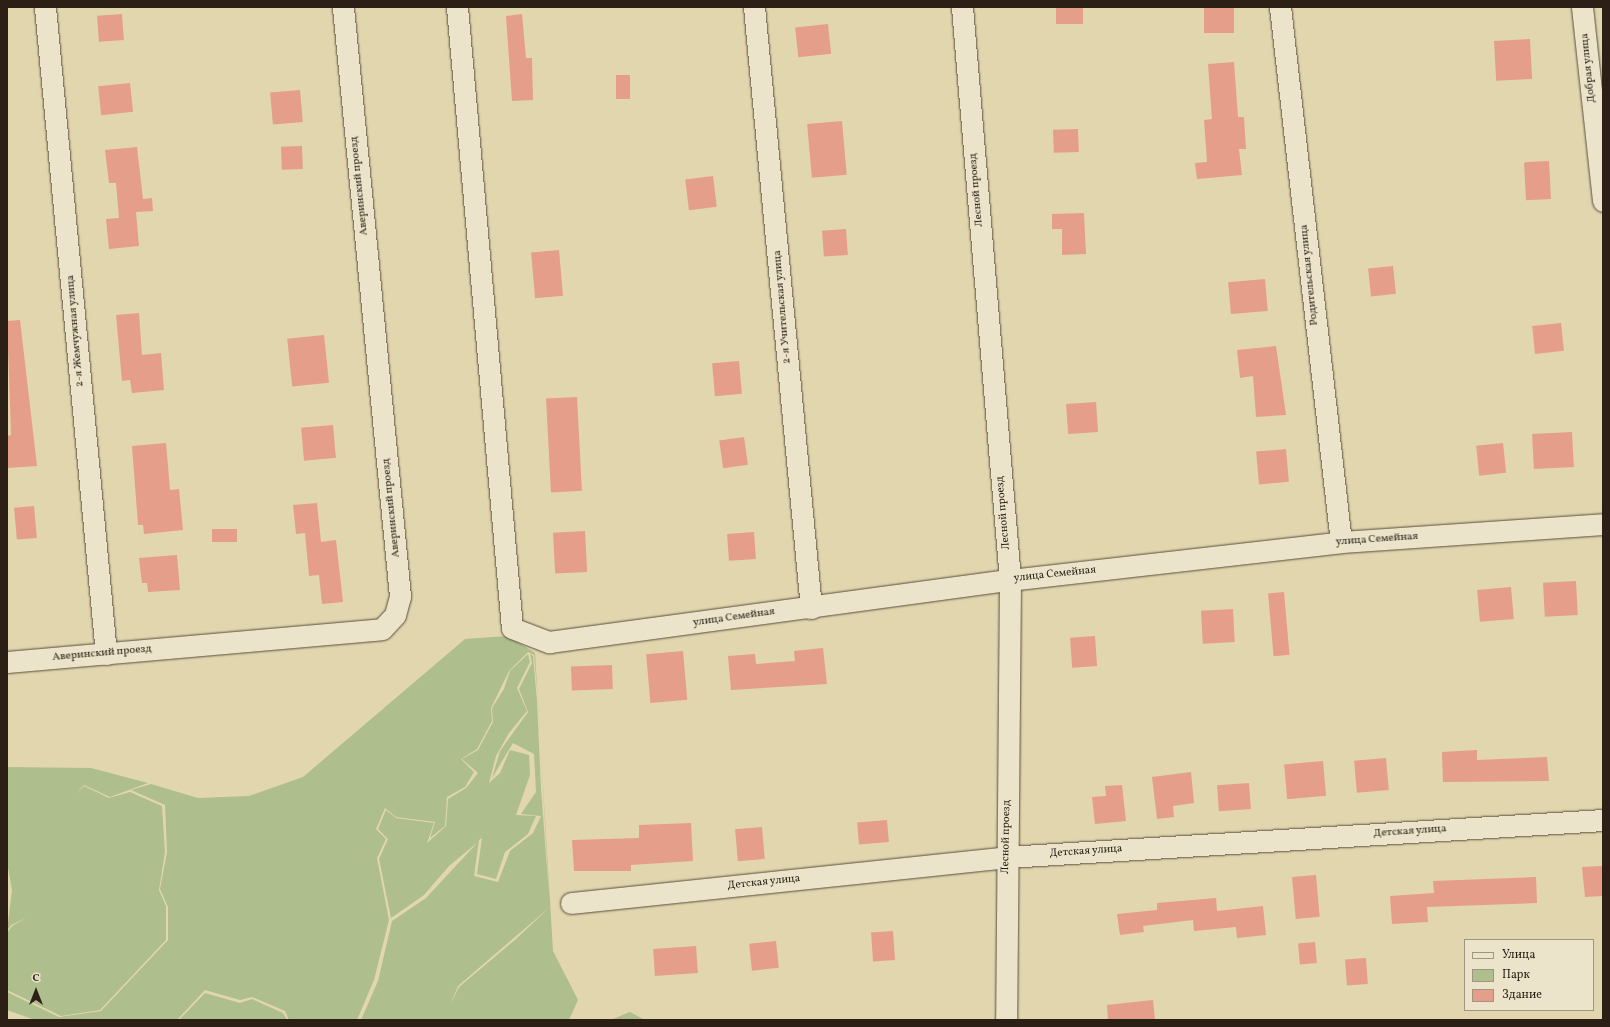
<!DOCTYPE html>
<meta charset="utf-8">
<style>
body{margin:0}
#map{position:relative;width:1610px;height:1027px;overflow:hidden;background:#e2d6ae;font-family:Vollkorn,serif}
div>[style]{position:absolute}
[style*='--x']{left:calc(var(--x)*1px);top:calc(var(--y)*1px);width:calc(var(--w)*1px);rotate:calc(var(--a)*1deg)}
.green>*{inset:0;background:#afbe8d}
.building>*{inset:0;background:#e59e89;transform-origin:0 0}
.roads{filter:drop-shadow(0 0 1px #594d3c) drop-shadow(0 0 1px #594d3c)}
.minor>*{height:21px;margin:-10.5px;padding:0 10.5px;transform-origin:10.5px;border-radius:10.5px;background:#ece4ca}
span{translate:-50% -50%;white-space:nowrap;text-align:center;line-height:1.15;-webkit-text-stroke:3.5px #ece4ca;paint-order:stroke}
.street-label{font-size:11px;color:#2b1f16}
.frame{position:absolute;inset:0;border:8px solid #2b1f16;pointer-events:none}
.legend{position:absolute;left:1464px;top:939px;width:130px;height:72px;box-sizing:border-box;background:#ece4ca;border:1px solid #9f9582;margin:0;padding:5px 7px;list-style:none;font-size:12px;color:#2b1f16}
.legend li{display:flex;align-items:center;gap:8px;height:20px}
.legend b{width:20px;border:1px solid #9f9582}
.north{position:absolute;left:16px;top:971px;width:40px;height:40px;-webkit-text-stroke:3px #ece4ca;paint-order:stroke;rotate:0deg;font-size:11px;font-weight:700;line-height:16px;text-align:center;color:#2b1f16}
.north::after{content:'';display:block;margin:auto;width:14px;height:18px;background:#2b1f16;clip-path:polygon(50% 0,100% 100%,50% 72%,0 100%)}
</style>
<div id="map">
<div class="green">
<i style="clip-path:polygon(evenodd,508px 636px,535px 653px,553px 951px,578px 1000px,569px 1020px,361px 1020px,378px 981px,392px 921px,426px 898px,478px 842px,449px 866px,424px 895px,391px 918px,379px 859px,388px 839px,378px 829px,386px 810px,396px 818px,434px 823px,427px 843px,446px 826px,448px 799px,466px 788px,478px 773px,462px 759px,478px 750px,493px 722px,492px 708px,504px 689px,510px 671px,528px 654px,530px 662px,517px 688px,527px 711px,509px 733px,496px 756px,489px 783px,500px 773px,510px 750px,529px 755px,530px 775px,516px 815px,536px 816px,528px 834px,505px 852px,496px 879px,477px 874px,482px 838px,479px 840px,474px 876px,498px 882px,510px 851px,533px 833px,541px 816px,521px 814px,536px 792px,534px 754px,513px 743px,492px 778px,500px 751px,528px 712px,519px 689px,532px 663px,530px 654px,533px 656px,537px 701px,541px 788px,549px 895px,538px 700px,534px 655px,528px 652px,509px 671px,491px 708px,492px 721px,477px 749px,461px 759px,474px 772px,465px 787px,447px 797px,445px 826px,430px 838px,435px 822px,396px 817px,385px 808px,376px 829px,386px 839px,377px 858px,389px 920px,374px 980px,357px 1020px,289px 1020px,285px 1011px,252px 997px,240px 1000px,205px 990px,177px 1020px,35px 1020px,7px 1010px,7px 992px,59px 1017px,101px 1011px,168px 940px,168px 907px,160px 889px,167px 852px,165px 805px,131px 790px,151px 784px,198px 798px,249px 796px,303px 777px,465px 639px,508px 636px,550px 907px,516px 939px,459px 987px,450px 1005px,458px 986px,550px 907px)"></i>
<i style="clip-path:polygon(7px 767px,91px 768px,148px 783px,110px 797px,84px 785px,76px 794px,84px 786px,109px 798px,130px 792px,162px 806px,165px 852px,159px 890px,166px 906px,166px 940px,100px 1010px,61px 1016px,7px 990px,7px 933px,12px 926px,26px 918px,11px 925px,7px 931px,12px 890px,7px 862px)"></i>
<i style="clip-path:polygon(205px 993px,240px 1003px,252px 999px,283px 1013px,287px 1020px,179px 1020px)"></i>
<i style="clip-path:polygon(630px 1012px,645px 1020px,613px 1020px,613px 1019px)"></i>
</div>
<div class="building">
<i style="left:1056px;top:7px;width:27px;height:17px"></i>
<i style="left:1204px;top:7px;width:30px;height:26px"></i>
<i style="left:122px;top:14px;width:26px;height:25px;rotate:86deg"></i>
<i style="clip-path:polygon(522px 14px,526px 58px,532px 58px,533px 100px,512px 101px,506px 16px)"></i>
<i style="left:828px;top:24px;width:30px;height:33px;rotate:84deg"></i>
<i style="left:1530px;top:39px;width:40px;height:36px;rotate:87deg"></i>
<i style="clip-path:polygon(1234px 62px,1238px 117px,1244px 117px,1246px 149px,1239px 149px,1242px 175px,1197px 179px,1195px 163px,1207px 162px,1204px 120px,1212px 119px,1208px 64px)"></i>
<i style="left:616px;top:75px;width:14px;height:24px"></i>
<i style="left:130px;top:83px;width:29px;height:32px;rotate:84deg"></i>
<i style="left:300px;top:90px;width:32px;height:30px;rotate:85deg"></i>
<i style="left:842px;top:121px;width:54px;height:35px;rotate:85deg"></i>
<i style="left:1078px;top:129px;width:23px;height:25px;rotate:88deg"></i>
<i style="left:302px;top:146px;width:23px;height:21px;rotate:88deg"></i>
<i style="clip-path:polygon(137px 147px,143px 199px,152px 198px,153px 211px,136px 212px,139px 246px,109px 249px,106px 219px,119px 218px,116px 183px,109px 183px,105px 150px)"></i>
<i style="left:1549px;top:161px;width:38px;height:25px;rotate:87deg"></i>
<i style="left:713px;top:176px;width:31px;height:28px;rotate:83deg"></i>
<i style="clip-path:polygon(1084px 213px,1086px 254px,1062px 255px,1062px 229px,1052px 229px,1052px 214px)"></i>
<i style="left:846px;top:229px;width:26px;height:24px;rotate:86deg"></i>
<i style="left:559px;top:250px;width:46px;height:28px;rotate:85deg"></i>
<i style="left:1393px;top:266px;width:28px;height:25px;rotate:84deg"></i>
<i style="left:1265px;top:279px;width:32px;height:37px;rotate:85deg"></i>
<i style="clip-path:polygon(139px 313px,142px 355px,161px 353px,164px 390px,132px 393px,130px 380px,122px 381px,116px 315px)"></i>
<i style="clip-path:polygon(20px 320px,37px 466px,7px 468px,7px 436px,11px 435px,7px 321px)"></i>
<i style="left:1561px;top:323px;width:28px;height:29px;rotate:84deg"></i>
<i style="left:324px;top:335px;width:48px;height:37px;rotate:84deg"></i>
<i style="clip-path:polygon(1276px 346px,1286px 415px,1256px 417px,1253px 376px,1240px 378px,1237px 350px)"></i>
<i style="left:739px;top:361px;width:33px;height:27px;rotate:85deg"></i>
<i style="left:577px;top:397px;width:94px;height:31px;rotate:87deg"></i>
<i style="left:1096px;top:402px;width:30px;height:30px;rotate:86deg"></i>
<i style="left:333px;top:425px;width:33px;height:32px;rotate:85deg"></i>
<i style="left:1572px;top:432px;width:35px;height:40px;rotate:87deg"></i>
<i style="left:744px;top:437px;width:28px;height:25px;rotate:82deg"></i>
<i style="clip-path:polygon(166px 443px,170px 490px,179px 489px,183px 530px,144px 534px,143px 525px,138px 525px,132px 446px)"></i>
<i style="left:1503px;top:443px;width:30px;height:27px;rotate:84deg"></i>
<i style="left:1286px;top:449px;width:33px;height:30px;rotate:85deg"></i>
<i style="clip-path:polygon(317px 503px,321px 542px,336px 540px,343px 602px,322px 604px,319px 575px,309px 576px,305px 533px,296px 534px,293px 505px)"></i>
<i style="left:34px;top:506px;width:32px;height:20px;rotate:85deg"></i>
<i style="left:237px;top:529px;width:13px;height:25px;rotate:90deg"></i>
<i style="left:585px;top:531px;width:41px;height:32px;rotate:87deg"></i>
<i style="left:754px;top:532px;width:27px;height:27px;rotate:86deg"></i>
<i style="clip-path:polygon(177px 555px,180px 590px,148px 592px,147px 583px,142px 583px,139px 558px)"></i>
<i style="left:1576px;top:581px;width:34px;height:33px;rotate:87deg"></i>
<i style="left:1511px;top:587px;width:32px;height:34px;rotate:85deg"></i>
<i style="left:1284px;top:592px;width:63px;height:16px;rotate:85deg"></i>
<i style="left:1233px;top:609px;width:33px;height:32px;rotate:87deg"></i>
<i style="left:1095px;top:636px;width:30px;height:25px;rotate:86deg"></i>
<i style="clip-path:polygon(823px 648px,827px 684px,731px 690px,728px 656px,755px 654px,756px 664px,795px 661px,794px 651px)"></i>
<i style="left:683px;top:651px;width:49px;height:37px;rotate:85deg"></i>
<i style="left:612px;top:665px;width:24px;height:41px;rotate:88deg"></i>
<i style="clip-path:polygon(1477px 750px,1477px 760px,1547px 757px,1549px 781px,1443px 782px,1442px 752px)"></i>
<i style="left:1386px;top:758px;width:32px;height:32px;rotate:85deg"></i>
<i style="left:1323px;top:761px;width:35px;height:39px;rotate:85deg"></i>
<i style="clip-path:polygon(1191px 772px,1194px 803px,1173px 806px,1174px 817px,1157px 819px,1152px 777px)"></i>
<i style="left:1249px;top:783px;width:26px;height:32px;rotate:86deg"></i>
<i style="clip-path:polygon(1122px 785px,1126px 821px,1095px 824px,1092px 797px,1106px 796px,1105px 786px)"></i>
<i style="left:887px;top:820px;width:22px;height:30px;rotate:85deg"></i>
<i style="clip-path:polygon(691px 823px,693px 861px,631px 865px,631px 871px,574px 871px,572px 840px,639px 838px,639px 825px)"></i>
<i style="left:762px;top:827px;width:32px;height:27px;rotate:85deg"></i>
<i style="clip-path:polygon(1603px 866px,1603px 896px,1585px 897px,1582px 867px)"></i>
<i style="left:1316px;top:875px;width:42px;height:24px;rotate:85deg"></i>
<i style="clip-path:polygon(1536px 877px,1537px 903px,1427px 907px,1428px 922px,1392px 924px,1390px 896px,1434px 893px,1433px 881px)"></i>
<i style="clip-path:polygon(1216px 898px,1217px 911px,1263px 906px,1266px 935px,1237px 938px,1236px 927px,1194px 931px,1193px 920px,1143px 926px,1144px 932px,1120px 935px,1117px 914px,1157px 910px,1157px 903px)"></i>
<i style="left:893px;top:931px;width:29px;height:22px;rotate:86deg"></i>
<i style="left:776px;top:941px;width:27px;height:27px;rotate:84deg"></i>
<i style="left:1315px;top:942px;width:21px;height:17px;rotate:85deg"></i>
<i style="left:696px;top:946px;width:27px;height:43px;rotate:86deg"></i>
<i style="left:1366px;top:958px;width:26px;height:21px;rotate:86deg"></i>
<i style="clip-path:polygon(1153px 1000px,1155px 1020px,1108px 1020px,1107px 1005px)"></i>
</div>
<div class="roads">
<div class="minor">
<i style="--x:45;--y:7;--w:650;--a:84.61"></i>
<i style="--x:457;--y:7;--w:623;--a:84.94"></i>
<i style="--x:512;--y:628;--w:40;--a:21"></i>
<i style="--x:549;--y:642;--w:465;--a:-7.7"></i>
<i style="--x:1010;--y:580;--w:333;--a:-6.5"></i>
<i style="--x:1341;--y:542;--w:263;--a:-3.9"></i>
<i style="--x:754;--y:7;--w:604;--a:84.58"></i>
<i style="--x:962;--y:7;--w:575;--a:85.21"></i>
<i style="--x:1010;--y:580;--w:440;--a:90.5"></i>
<i style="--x:1280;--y:7;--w:538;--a:83.5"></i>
<i style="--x:1582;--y:7;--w:195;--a:83.8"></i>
<i style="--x:7;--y:662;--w:376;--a:-5"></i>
<i style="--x:382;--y:629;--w:19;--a:-47"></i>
<i style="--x:395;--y:615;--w:20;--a:-75"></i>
<i style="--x:400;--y:596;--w:592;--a:-95.53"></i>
<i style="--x:571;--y:903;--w:438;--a:-6"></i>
<i style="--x:1007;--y:857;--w:597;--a:-3.55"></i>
</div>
</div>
<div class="street-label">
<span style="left:1589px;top:68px;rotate:-96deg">Добрая улица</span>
<span style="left:360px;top:186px;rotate:-96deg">Аверинский проезд</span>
<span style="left:977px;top:190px;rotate:-95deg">Лесной проезд</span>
<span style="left:1310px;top:275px;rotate:-96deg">Родительская улица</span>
<span style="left:783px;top:307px;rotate:-95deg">2-я Учительская улица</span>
<span style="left:76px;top:331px;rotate:-95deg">2-я Жемчужная улица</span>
<span style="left:392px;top:508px;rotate:-96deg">Аверинский проезд</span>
<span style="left:1004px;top:513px;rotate:-95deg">Лесной проезд</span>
<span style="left:1377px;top:540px;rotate:-4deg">улица Семейная</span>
<span style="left:1055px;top:575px;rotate:-6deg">улица Семейная</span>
<span style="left:734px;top:618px;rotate:-8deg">улица Семейная</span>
<span style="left:102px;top:654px;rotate:-5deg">Аверинский проезд</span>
<span style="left:1410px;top:832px;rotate:-4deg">Детская улица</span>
<span style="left:1007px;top:837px;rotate:-89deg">Лесной проезд</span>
<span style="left:1086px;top:852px;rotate:-4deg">Детская улица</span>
<span style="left:764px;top:883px;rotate:-6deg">Детская улица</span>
</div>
<div class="frame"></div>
<ul class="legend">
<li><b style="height:5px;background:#ece4ca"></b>Улица</li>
<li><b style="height:11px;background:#afbe8d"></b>Парк</li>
<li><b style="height:11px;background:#e59e89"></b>Здание</li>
</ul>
<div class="north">С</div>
</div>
